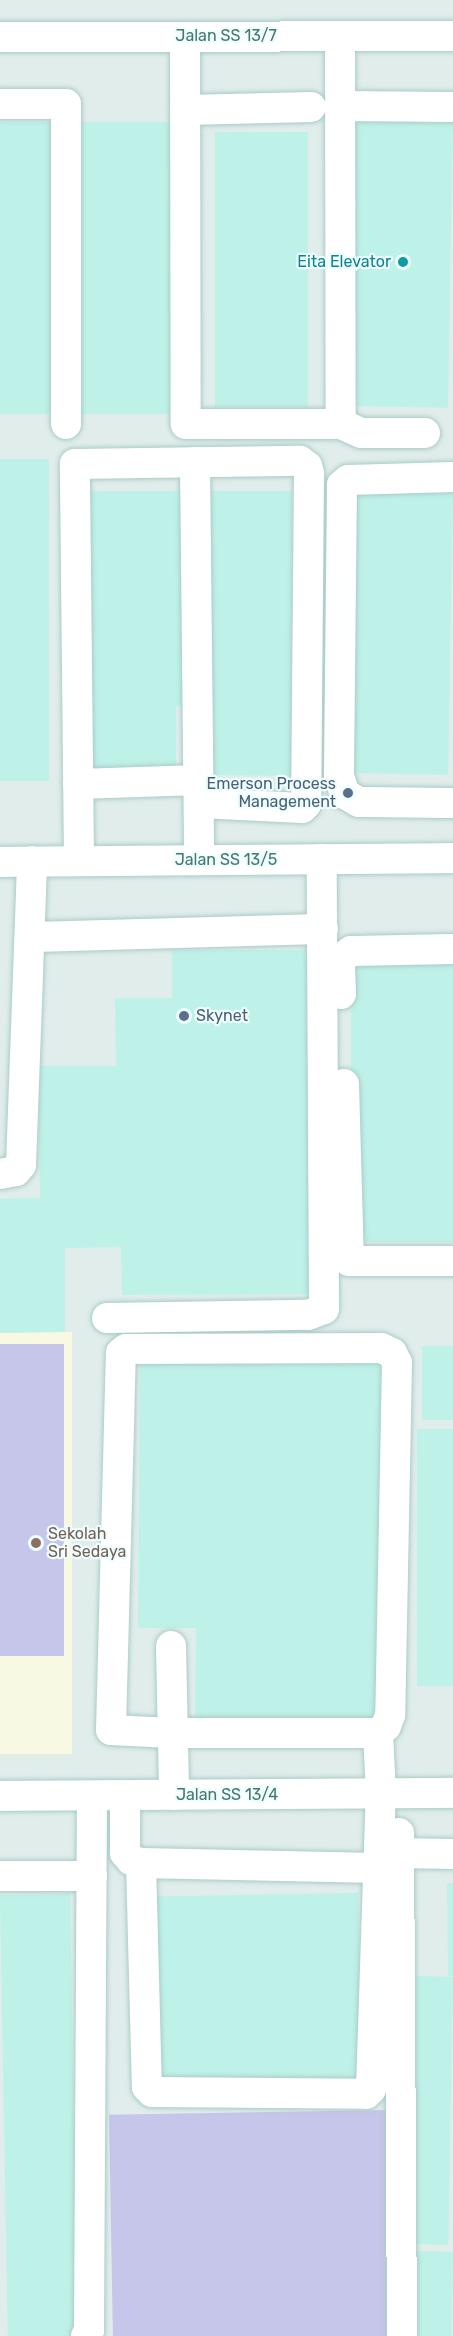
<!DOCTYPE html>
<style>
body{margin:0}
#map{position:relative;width:453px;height:2336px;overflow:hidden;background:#e7fbfc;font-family:Rubik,sans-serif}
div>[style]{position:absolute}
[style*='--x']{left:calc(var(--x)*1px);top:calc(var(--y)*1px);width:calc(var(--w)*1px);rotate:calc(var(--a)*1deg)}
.industrial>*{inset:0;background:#e0edeb;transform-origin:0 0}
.education>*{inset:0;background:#f7f9e3;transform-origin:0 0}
.green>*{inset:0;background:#c6c5ea;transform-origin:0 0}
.building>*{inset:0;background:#bef1e8;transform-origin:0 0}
.roads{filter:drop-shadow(0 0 2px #aaccc7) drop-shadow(0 0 2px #aaccc7)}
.minor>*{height:30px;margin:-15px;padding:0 15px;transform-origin:15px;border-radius:15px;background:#fff}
.dots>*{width:16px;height:16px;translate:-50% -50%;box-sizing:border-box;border:3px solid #edfeff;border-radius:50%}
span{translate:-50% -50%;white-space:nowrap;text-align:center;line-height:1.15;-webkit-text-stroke:4.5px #edfeff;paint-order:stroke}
.street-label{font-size:16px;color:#4b766c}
.culture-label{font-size:16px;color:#0d838f}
.right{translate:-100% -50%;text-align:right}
.service-label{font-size:16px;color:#4e5e75}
.left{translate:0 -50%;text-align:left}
.education-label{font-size:16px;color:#785e54}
</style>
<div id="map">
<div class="industrial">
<i style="left:0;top:0;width:453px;height:2336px"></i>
</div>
<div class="education">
<i style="left:0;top:1332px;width:72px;height:422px"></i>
</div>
<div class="green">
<i style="left:0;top:1344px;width:64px;height:312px"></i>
<i style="left:386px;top:2110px;width:226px;height:277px;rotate:89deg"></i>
</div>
<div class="building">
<i style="left:354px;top:117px;width:99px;height:289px;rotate:1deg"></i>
<i style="left:175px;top:122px;width:292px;height:175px;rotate:90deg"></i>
<i style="left:215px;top:132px;width:93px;height:275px"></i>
<i style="left:0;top:459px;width:49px;height:322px"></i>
<i style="clip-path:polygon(90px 491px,292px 491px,291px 776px,214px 775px,214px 707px,176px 706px,176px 776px,89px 775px)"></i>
<i style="left:354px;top:492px;width:99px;height:281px;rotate:1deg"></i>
<i style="clip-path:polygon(172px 950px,311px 950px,314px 1294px,122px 1295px,121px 1247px,65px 1248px,65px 1332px,0 1333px,0 1199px,40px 1198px,38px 1066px,116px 1066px,115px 998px,172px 998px)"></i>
<i style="left:453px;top:964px;width:278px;height:102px;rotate:90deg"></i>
<i style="left:422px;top:1346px;width:31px;height:74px"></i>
<i style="clip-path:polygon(140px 1361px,382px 1363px,379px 1720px,195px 1719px,196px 1628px,138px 1628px)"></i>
<i style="left:417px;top:1429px;width:36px;height:257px"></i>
<i style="clip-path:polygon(447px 1883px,453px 1883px,453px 1976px,448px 1976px)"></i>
<i style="left:358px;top:1893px;width:192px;height:204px;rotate:89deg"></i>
<i style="left:70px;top:1894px;width:442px;height:70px;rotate:89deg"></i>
<i style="left:409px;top:1976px;width:44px;height:268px;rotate:1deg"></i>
<i style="left:409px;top:2251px;width:44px;height:85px;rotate:1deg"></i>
</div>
<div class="roads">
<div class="minor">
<i style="--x:340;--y:36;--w:388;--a:89.9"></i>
<i style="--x:0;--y:37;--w:453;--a:-0.1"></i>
<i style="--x:185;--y:37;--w:387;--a:89.9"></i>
<i style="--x:186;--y:424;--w:155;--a:0"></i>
<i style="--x:341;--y:424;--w:22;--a:24"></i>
<i style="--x:361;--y:433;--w:64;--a:0"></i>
<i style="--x:0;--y:104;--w:66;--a:0"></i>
<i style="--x:66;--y:104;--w:320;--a:90"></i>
<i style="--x:340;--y:106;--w:113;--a:0.5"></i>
<i style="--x:185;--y:110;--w:126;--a:-1.4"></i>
<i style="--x:195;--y:462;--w:398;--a:89.4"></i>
<i style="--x:453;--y:477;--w:105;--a:178.4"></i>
<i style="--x:348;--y:480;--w:8;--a:140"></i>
<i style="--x:342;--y:485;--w:291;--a:90.6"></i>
<i style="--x:339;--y:776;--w:19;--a:72"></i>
<i style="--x:345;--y:794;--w:16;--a:30"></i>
<i style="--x:359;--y:802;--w:94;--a:0.6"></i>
<i style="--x:78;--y:784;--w:121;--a:-1.9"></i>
<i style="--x:79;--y:861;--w:397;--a:-90.6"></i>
<i style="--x:75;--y:464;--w:225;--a:-0.8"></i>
<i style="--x:300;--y:461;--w:9;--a:36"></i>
<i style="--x:307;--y:466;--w:7;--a:74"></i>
<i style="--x:309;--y:473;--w:331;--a:90.5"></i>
<i style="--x:306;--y:804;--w:6;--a:135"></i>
<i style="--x:302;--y:808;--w:103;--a:-177.2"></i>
<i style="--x:0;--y:862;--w:453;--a:-0.5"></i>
<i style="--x:31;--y:937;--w:292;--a:-1.6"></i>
<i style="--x:341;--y:994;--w:31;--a:-92"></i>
<i style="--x:340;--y:963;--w:7;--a:-63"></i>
<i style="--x:343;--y:957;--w:10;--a:-37"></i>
<i style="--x:351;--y:951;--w:102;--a:-1.1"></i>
<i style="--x:344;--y:1084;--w:177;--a:88.4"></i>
<i style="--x:349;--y:1261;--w:104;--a:0"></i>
<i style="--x:0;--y:1174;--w:16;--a:-11"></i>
<i style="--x:16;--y:1171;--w:8;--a:-50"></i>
<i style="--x:21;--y:1165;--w:304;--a:-87.9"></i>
<i style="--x:107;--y:1318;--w:201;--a:-0.9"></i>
<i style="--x:308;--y:1315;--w:17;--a:-21"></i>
<i style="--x:324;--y:1309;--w:450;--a:-90.3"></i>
<i style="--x:381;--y:1348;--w:12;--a:24"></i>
<i style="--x:392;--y:1353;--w:11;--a:63"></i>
<i style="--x:397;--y:1363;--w:352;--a:91.1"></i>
<i style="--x:390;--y:1715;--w:12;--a:110"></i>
<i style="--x:386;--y:1726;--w:11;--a:139"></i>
<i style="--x:378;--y:1733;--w:206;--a:180"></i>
<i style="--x:172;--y:1733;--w:61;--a:-177.2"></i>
<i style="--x:111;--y:1730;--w:377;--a:-88.5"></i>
<i style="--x:121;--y:1353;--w:6;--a:-39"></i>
<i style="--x:126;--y:1349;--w:255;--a:-0.2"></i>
<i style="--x:171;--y:1646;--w:149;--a:88.8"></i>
<i style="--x:0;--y:1796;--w:453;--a:-0.4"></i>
<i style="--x:125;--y:1796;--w:57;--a:90"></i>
<i style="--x:125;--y:1853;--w:9;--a:49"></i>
<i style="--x:131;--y:1860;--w:10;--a:17"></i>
<i style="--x:141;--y:1863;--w:237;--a:1.2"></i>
<i style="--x:399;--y:1833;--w:503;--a:89.66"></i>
<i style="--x:399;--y:1853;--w:54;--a:1.1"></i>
<i style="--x:141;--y:1863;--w:224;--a:88.5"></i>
<i style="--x:147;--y:2087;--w:7;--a:45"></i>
<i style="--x:152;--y:2092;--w:214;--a:0.5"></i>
<i style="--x:366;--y:2094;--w:7;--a:-45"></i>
<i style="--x:371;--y:2089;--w:295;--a:-88.1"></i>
<i style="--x:381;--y:1794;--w:61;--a:-92.8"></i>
<i style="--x:0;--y:1876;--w:92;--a:0"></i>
<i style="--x:86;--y:2336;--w:7;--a:-63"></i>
<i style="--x:89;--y:2330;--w:534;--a:-89.68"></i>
</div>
</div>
<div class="dots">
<i style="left:403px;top:262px;background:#0f9aa8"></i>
<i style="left:348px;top:793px;background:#5c6f8a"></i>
<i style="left:184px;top:1016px;background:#5c6f8a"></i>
<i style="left:36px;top:1543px;background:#8d6e63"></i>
</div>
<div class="street-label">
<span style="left:226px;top:36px">Jalan SS 13/7</span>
<span style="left:226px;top:860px">Jalan SS 13/5</span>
<span style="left:227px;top:1795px">Jalan SS 13/4</span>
</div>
<div class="culture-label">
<span class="right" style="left:391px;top:262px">Eita Elevator</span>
</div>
<div class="service-label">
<span class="right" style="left:336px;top:793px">Emerson Process<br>Management</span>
<span class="left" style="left:196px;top:1016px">Skynet</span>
</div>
<div class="education-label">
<span class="left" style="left:48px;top:1543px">Sekolah<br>Sri Sedaya</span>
</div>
</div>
